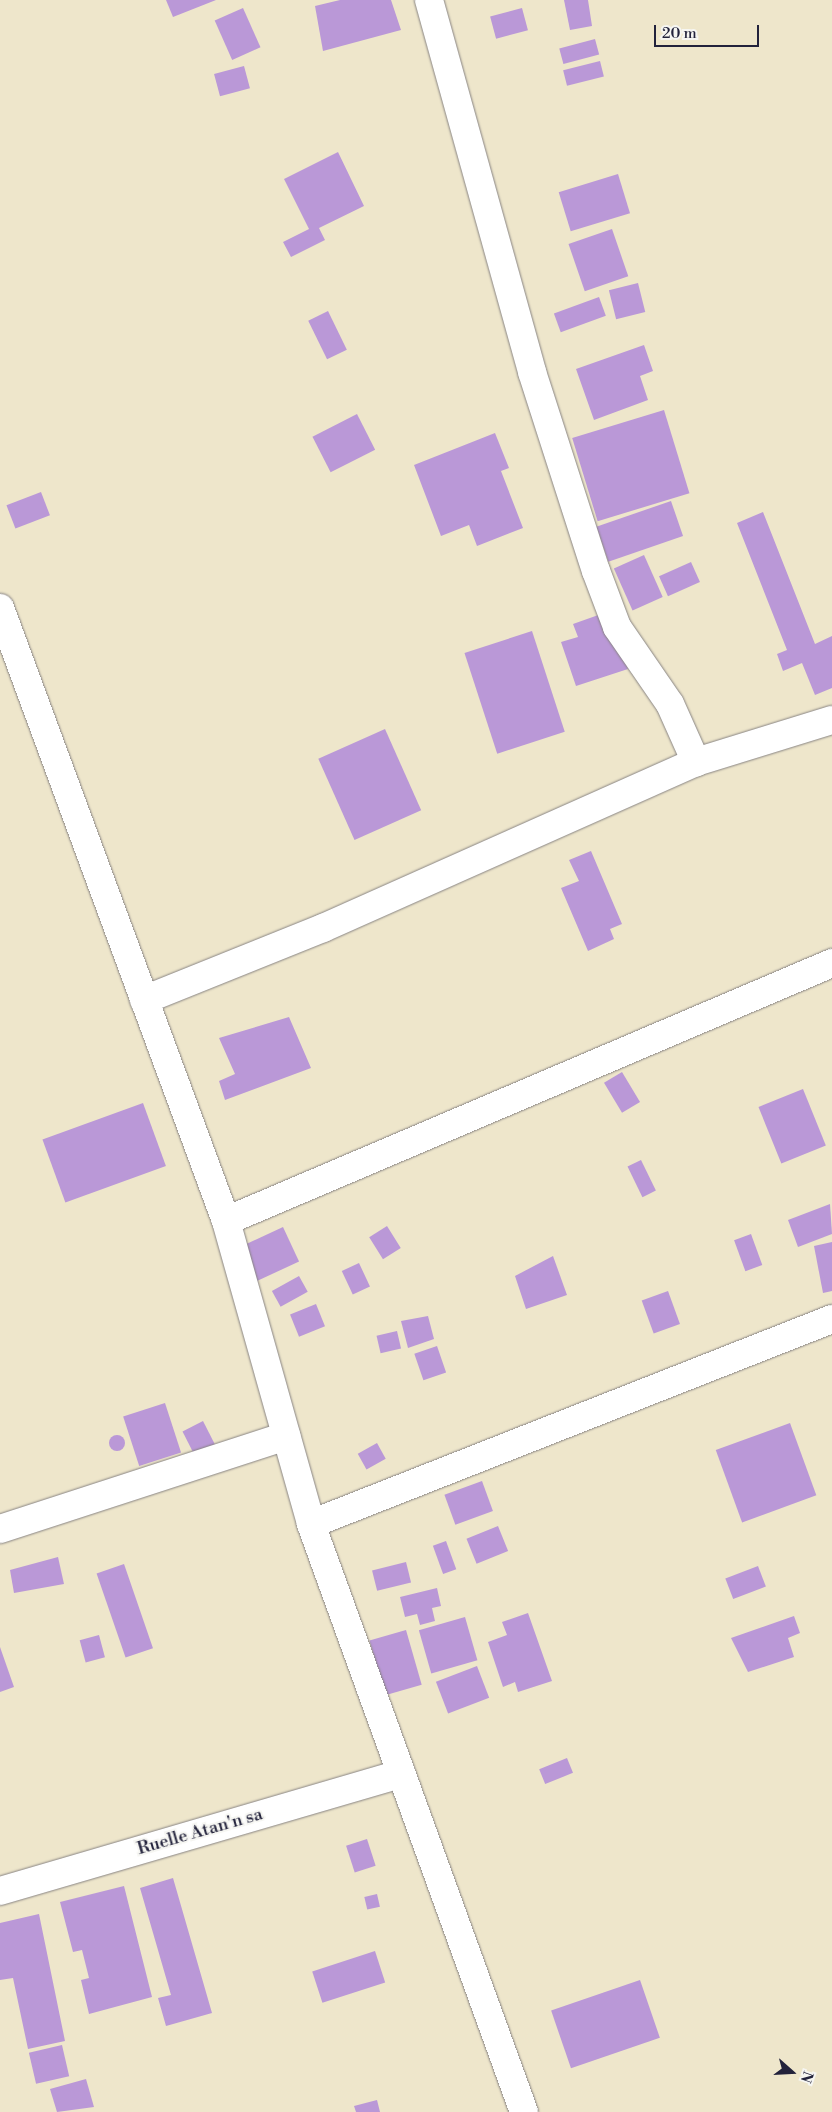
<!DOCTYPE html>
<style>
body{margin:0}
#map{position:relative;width:832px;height:2112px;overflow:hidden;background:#eee6cb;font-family:"Libre Bodoni",serif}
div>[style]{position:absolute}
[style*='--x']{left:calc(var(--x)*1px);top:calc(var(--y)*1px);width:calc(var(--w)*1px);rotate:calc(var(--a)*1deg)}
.building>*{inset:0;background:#ba98d7;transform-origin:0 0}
.round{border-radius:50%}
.roads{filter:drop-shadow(0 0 1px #888483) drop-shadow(0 0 1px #888483)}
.street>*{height:28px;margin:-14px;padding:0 14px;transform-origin:14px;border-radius:14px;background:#fff}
span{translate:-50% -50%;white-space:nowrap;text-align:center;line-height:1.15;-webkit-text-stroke:4px #f6f6f2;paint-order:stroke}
.street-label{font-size:18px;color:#22223b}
.north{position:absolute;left:767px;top:2047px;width:50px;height:50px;-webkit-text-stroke:4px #f6f6f2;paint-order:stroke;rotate:109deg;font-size:14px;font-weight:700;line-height:20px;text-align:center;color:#22223b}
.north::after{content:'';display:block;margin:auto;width:18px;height:22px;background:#22223b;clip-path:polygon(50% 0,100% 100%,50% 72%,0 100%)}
.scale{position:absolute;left:654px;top:25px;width:105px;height:22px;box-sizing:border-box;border:2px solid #22223b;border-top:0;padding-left:6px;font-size:15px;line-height:18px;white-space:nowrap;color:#22223b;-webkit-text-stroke:4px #f6f6f2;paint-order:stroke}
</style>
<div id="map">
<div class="building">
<i style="clip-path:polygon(166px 0,216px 0,173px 17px)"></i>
<i style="clip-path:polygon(340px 0,391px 0,401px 30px,323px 51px,315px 6px)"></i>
<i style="clip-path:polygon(564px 0,588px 0,592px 26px,570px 30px)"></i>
<i style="left:243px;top:8px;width:43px;height:31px;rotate:66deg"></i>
<i style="left:522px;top:8px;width:23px;height:33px;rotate:75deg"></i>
<i style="left:595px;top:39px;width:16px;height:37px;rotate:75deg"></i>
<i style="left:600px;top:61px;width:16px;height:38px;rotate:76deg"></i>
<i style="left:244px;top:66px;width:23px;height:31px;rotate:75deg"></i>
<i style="clip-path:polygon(338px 152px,364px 206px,319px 228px,325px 240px,291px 257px,283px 242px,309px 229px,284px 179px)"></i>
<i style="left:618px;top:174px;width:41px;height:62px;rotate:73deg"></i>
<i style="left:612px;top:229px;width:50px;height:46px;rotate:71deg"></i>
<i style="left:638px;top:283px;width:30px;height:30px;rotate:76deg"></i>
<i style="left:599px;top:297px;width:20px;height:48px;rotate:70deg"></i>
<i style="left:328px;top:311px;width:43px;height:22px;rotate:64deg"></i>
<i style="clip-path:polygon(644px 345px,653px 371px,640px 376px,648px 400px,594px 420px,576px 369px)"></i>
<i style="left:664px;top:410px;width:87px;height:96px;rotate:73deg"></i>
<i style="left:357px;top:414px;width:40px;height:50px;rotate:63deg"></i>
<i style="clip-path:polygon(495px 433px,509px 468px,501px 471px,523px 528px,477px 546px,469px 525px,441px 536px,414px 465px)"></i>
<i style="left:41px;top:492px;width:25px;height:37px;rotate:69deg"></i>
<i style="left:671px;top:501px;width:37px;height:79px;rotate:71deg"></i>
<i style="clip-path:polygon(763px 512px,815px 644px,832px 636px,832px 688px,815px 695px,802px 663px,783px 671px,777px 654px,787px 650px,737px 523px)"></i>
<i style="left:644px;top:555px;width:46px;height:33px;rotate:66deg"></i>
<i style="left:691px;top:562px;width:22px;height:35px;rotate:66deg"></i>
<i style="clip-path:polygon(604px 613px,614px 626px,628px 669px,576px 686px,561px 642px,578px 637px,573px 624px)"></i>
<i style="left:532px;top:631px;width:106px;height:71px;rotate:72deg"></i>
<i style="left:385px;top:729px;width:89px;height:73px;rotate:66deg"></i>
<i style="clip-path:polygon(591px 851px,622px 924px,610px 929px,614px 939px,588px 951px,561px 888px,579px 881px,569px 860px)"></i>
<i style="clip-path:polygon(289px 1017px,311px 1068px,225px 1100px,219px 1081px,235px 1074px,219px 1038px)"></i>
<i style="left:622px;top:1072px;width:35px;height:21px;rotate:59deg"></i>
<i style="left:803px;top:1089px;width:61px;height:48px;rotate:68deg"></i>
<i style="left:143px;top:1103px;width:67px;height:107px;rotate:70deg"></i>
<i style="left:641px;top:1160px;width:34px;height:15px;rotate:64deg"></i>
<i style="clip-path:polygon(830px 1204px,832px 1234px,798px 1247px,788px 1220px)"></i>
<i style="left:387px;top:1226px;width:26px;height:21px;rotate:58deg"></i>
<i style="left:283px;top:1227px;width:38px;height:47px;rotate:65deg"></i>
<i style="left:751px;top:1234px;width:33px;height:18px;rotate:70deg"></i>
<i style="clip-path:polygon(832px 1242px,832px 1291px,823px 1293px,814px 1246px)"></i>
<i style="clip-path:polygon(553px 1256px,567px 1295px,526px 1309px,515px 1276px)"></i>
<i style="left:359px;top:1263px;width:26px;height:19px;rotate:65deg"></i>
<i style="left:299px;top:1276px;width:18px;height:31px;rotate:61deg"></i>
<i style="left:668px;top:1291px;width:35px;height:28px;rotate:70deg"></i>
<i style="left:316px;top:1304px;width:24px;height:28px;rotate:68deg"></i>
<i style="clip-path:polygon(428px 1316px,434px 1339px,408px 1348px,401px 1321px)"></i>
<i style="left:397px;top:1331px;width:18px;height:21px;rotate:77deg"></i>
<i style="left:437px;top:1346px;width:28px;height:24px;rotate:71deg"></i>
<i style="left:165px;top:1403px;width:52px;height:44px;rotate:72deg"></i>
<i style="left:203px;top:1421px;width:28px;height:23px;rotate:63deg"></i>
<i style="left:790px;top:1423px;width:77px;height:79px;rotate:70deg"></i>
<i class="round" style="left:109px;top:1435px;width:16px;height:16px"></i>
<i style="left:377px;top:1443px;width:18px;height:22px;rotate:61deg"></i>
<i style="left:482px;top:1481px;width:32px;height:40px;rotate:70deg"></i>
<i style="left:498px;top:1526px;width:27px;height:34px;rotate:68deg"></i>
<i style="left:446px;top:1541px;width:30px;height:14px;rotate:70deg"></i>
<i style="clip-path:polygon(58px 1557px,64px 1584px,14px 1593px,10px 1570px)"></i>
<i style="left:406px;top:1562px;width:21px;height:35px;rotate:76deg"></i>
<i style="left:124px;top:1564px;width:89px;height:29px;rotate:71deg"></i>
<i style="left:758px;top:1566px;width:22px;height:35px;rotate:69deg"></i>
<i style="clip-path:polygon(437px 1588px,441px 1606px,432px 1608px,435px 1621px,420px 1625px,417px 1614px,405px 1617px,400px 1597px)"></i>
<i style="clip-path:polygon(528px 1613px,552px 1681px,518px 1692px,515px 1682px,503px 1687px,488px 1642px,507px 1635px,502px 1622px)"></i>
<i style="clip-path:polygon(794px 1616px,800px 1633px,788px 1638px,794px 1657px,748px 1672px,731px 1638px)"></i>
<i style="left:465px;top:1617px;width:45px;height:48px;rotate:74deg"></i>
<i style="left:406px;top:1630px;width:57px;height:38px;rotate:74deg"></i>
<i style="left:99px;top:1635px;width:23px;height:20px;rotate:75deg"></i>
<i style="clip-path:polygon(0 1647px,14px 1687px,0 1692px)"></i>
<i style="left:477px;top:1666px;width:34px;height:44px;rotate:69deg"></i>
<i style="left:567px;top:1758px;width:16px;height:30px;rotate:68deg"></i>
<i style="left:367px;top:1839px;width:28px;height:22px;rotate:72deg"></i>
<i style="clip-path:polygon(173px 1878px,212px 2013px,166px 2026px,158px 1998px,171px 1995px,140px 1888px)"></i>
<i style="clip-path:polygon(124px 1886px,152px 1997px,89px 2014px,81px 1980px,89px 1978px,82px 1950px,73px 1952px,60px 1902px)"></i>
<i style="left:377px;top:1894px;width:13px;height:13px;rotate:77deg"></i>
<i style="clip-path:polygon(39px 1914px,65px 2041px,28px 2049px,13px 1978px,0 1980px,0 1923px)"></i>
<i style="left:375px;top:1951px;width:33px;height:66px;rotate:72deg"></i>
<i style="left:640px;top:1980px;width:61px;height:94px;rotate:71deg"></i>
<i style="left:62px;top:2045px;width:32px;height:34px;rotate:77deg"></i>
<i style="clip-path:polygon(86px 2079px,94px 2107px,57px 2112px,50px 2089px)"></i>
<i style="clip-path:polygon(377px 2100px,380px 2112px,356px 2112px,354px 2106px)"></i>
</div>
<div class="roads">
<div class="street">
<i style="--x:429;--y:0;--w:386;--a:74.5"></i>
<i style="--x:532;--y:372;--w:209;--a:72.2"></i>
<i style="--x:596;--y:571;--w:60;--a:69.4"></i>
<i style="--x:617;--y:627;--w:93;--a:55.5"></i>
<i style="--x:670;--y:704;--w:64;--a:65.9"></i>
<i style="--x:0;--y:608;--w:653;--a:69.76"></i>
<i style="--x:226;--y:1221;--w:315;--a:74.3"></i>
<i style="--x:311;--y:1524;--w:625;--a:70.09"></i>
<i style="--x:144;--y:1000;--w:193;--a:-21.9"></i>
<i style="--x:323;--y:928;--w:408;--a:-24"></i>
<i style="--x:696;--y:762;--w:142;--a:-17.2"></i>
<i style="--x:226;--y:1221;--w:659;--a:-23.06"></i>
<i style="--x:311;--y:1524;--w:560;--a:-21.48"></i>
<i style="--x:0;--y:1529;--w:301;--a:-18"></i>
<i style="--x:0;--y:1891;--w:418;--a:-16.3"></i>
</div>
</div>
<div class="street-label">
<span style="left:200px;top:1832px;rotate:-16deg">Ruelle Atan'n sa</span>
</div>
<div class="north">N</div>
<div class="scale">20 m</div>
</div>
